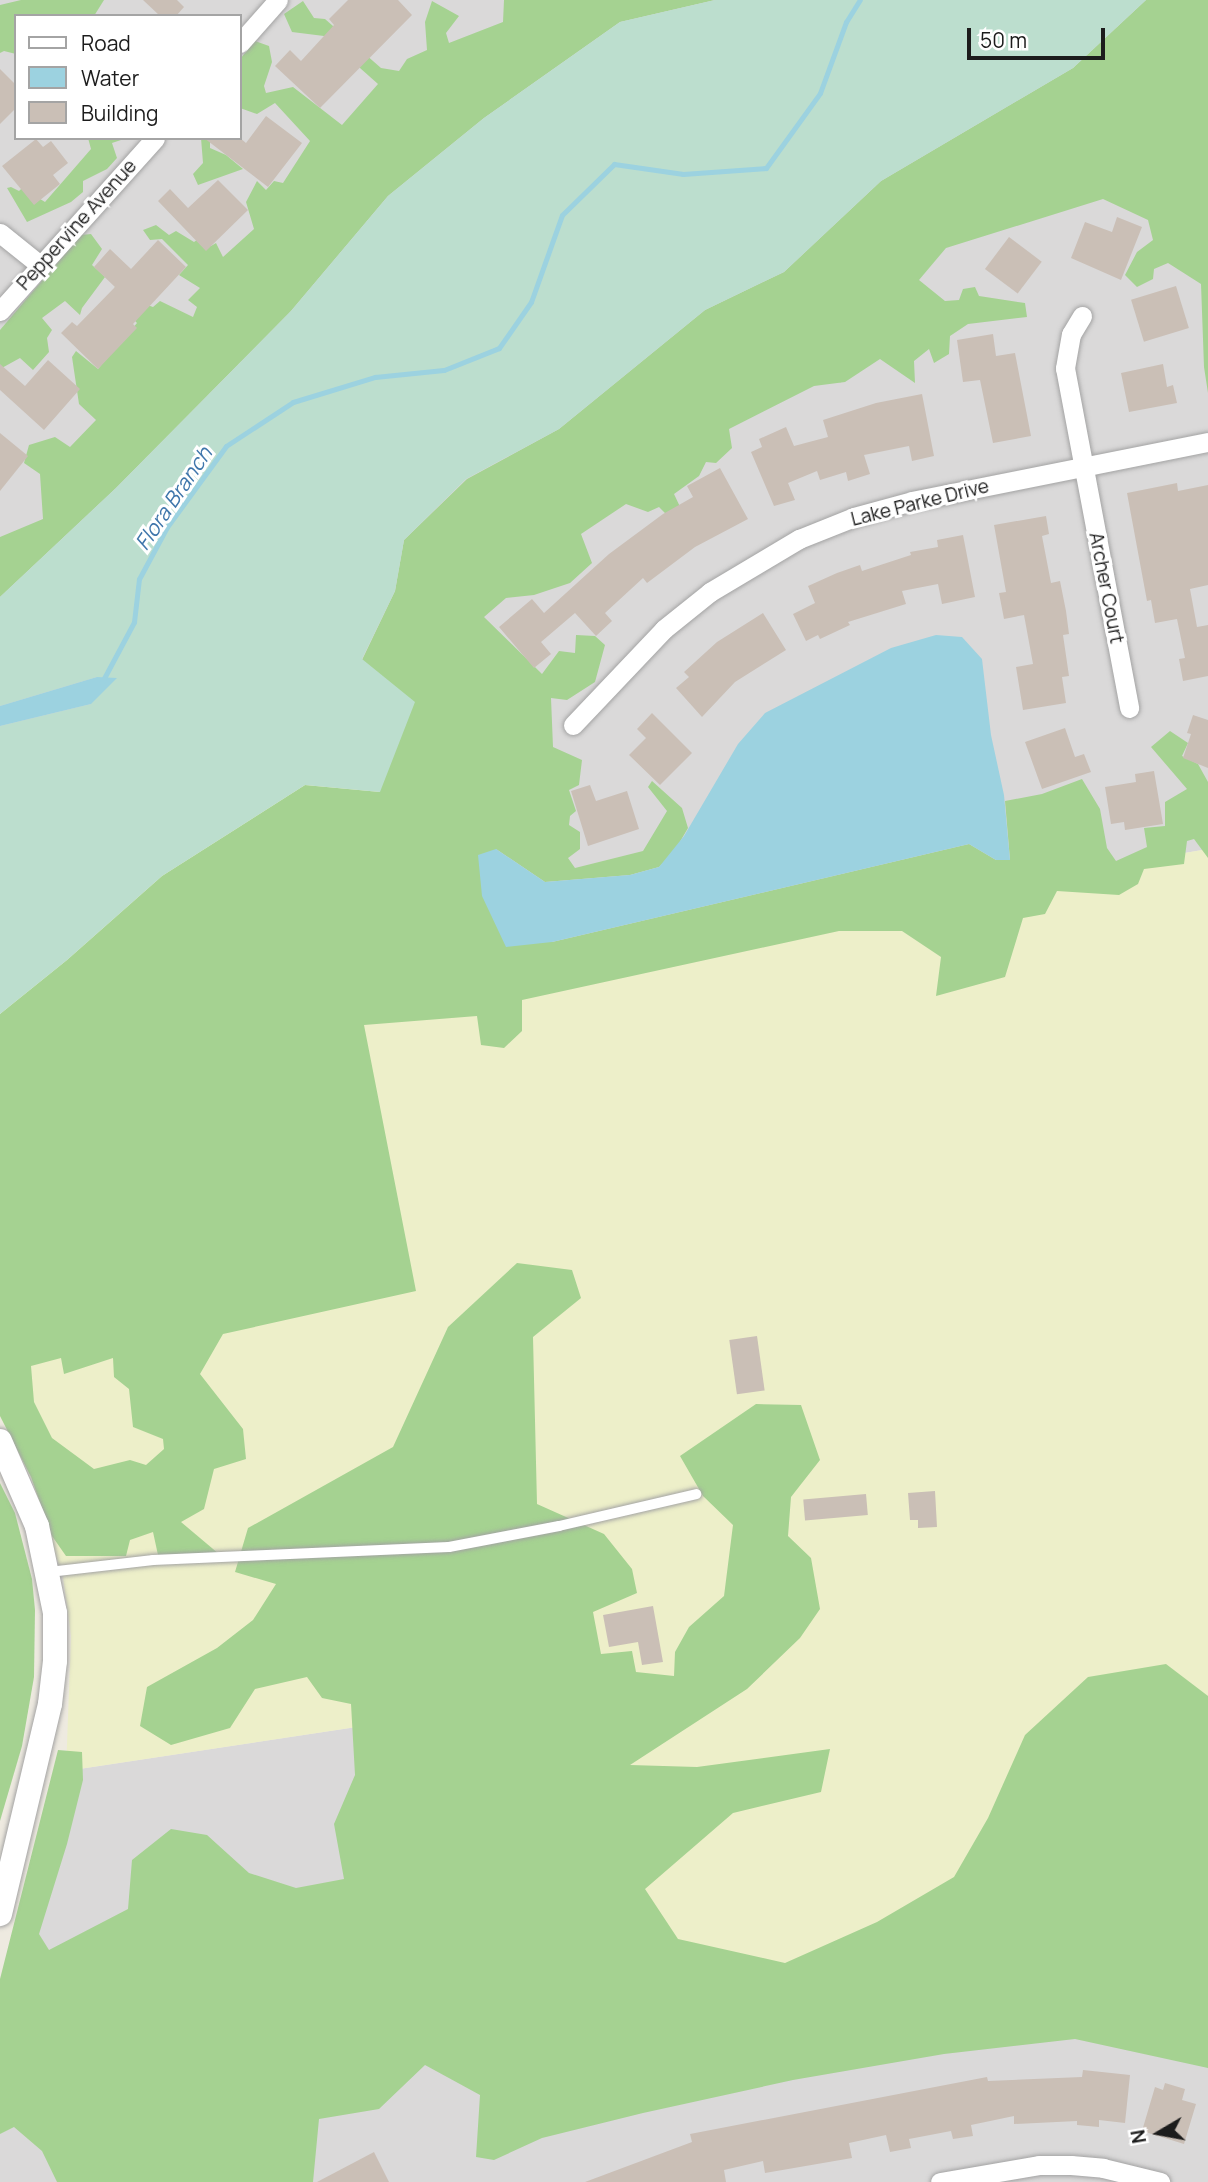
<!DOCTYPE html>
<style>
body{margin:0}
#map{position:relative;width:1208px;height:2182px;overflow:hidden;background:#eeeae0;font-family:Manrope,sans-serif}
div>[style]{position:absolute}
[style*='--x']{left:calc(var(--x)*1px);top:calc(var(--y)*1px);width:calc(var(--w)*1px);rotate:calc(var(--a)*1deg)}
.residential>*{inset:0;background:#dad9d9}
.farmland>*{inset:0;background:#edefc9}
.forest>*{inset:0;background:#a5d291}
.wetland>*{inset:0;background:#bcdece}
.water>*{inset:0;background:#9cd2e0}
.stream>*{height:5px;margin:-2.5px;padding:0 2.5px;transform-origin:2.5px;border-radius:2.5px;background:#9cd2e0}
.building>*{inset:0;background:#cabfb6;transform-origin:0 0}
.roads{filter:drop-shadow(0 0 2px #a3a3a3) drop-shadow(0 0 2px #a3a3a3)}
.service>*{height:10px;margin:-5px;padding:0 5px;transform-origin:5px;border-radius:5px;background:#fff}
.minor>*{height:19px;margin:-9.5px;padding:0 9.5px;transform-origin:9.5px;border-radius:9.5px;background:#fff}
.tertiary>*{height:24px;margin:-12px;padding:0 12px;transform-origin:12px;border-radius:12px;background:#fff}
span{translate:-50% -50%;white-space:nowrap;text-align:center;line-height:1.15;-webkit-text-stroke:6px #fff;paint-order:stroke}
.street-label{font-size:19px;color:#1c1c1c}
.water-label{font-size:21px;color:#3f76ab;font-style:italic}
.legend{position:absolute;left:14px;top:14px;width:228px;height:126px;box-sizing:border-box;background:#fff;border:2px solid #a4a4a4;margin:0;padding:9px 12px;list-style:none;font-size:21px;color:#1c1c1c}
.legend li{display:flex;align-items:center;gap:14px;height:35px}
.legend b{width:35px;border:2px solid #a4a4a4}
.north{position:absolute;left:1124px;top:2098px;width:70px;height:70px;-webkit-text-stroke:5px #fff;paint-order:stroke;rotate:260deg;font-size:19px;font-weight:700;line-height:28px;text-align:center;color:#1c1c1c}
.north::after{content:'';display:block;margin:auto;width:24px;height:32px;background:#1c1c1c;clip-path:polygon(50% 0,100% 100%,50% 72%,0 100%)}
.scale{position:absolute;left:967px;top:28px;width:138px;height:32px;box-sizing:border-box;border:4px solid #1c1c1c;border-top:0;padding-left:9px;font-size:21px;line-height:24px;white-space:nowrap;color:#1c1c1c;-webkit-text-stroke:5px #fff;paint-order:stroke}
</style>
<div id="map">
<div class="residential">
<i style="clip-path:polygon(evenodd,0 0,1208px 0,1208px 849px,450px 978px,0 1001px,0 0,16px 16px,240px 16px,240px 138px,16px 138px,16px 16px)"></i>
<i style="clip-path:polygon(449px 1713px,1208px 1977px,1208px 2182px,0 2182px,0 2033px,66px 1771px)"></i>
</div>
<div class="farmland">
<i style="clip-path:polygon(391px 667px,450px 978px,1208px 849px,1208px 1977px,522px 2106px,449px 1713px,66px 1771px,71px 1636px,63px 1578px,31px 1477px,0 1416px,0 1001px)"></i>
</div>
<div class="forest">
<i style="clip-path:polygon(21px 0,104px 0,94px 16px,16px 16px,16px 54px,4px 51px,0 53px,0 5px)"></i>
<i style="clip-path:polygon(504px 0,715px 0,620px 22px,484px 118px,388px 196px,291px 311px,116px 488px,0 597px,0 537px,43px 519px,40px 474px,24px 463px,29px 445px,55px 437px,70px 447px,96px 420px,79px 404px,72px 357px,76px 351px,98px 369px,137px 323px,111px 296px,115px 287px,128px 298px,153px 307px,160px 301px,193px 317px,197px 307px,188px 300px,200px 288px,179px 275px,188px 265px,162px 239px,150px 240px,143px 230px,156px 225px,169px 235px,176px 231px,194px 242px,201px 237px,211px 246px,216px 243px,223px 257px,254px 229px,246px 202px,257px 181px,266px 190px,274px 181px,283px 183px,310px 141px,275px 103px,257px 114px,240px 108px,240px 59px,255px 41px,269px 46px,272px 62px,264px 86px,266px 93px,293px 87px,342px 125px,378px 84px,324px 36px,292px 32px,284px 14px,303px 1px,314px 18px,325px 19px,381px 68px,399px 71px,407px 59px,427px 50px,425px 22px,432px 1px,459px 16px,446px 33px,449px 43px,503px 22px)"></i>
<i style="clip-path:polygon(evenodd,1146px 0,1208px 0,1208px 393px,1204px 367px,1201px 284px,1168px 263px,1154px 269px,1153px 279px,1137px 287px,1125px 275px,1137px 252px,1153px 240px,1148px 220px,1103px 199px,946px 248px,919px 280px,945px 301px,959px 300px,963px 289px,975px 287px,979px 296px,1025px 303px,1027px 317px,968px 324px,950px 336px,949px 354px,934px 363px,929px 349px,914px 361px,915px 383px,880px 359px,845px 382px,814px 386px,729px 429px,732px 448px,716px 463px,706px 462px,699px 476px,674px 494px,682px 511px,666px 514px,659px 507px,648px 512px,626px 504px,581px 534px,592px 563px,570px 583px,534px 595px,506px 598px,484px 617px,542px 674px,559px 651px,575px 653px,576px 635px,595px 636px,605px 645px,595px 682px,567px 700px,551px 698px,553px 747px,582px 760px,579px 785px,569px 790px,576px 811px,570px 816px,569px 825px,580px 832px,580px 849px,568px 858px,575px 868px,643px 851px,667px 811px,648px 787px,652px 781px,682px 808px,688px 828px,674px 852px,659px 867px,630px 875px,545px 882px,496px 849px,552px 942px,969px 844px,996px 860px,1010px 860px,1005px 801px,1042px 794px,1082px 779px,1100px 809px,1107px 848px,1116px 861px,1147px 847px,1144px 828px,1165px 826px,1165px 802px,1187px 789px,1151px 747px,1170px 731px,1188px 743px,1182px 756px,1198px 764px,1208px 782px,1208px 858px,1194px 839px,1187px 841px,1184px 864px,1144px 869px,1138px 884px,1119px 895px,1057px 891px,1045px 914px,1023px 918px,1005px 977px,936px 996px,941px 957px,902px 931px,839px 931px,522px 1000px,522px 1031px,504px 1048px,481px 1045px,477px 1016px,364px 1025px,416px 1291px,223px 1334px,200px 1374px,243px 1429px,246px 1459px,214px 1469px,204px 1509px,181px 1522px,219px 1554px,158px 1555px,153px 1532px,130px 1540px,126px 1556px,66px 1556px,52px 1536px,31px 1477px,0 1416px,0 1014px,67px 960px,162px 876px,305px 785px,380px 792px,362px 660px,395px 591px,404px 540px,467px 479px,559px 429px,705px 310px,784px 272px,881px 181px,1073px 68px,1146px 0,61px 1358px,64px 1374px,113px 1358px,114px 1377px,129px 1389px,133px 1427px,163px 1439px,164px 1449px,146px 1465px,130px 1460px,94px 1469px,52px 1438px,34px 1402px,31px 1366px,61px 1358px)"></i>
<i style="clip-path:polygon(88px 138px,127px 138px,112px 143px,117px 158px,107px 169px,83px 181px,83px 192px,71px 202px,27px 222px,7px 188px,11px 187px,19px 191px,22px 188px,45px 202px,91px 149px)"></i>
<i style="clip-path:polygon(201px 138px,210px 138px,210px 148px,226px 155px,243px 169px,198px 185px,193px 174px,203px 163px)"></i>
<i style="clip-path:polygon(91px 234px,102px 249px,92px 265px,105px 277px,82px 308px,80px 315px,65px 301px,42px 318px,52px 330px,47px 338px,49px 352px,33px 370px,20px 358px,0 369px,0 330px,81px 235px)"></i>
<i style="clip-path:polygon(517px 1263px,572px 1270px,581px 1298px,533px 1337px,537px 1504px,604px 1534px,632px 1569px,637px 1593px,593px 1612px,601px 1654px,632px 1651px,636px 1672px,674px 1676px,675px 1652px,689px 1627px,724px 1596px,733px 1525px,703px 1496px,680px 1456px,756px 1404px,801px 1405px,820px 1460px,791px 1497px,788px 1536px,811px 1558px,820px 1609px,800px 1638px,747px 1689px,630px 1765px,697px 1767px,830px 1749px,821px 1792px,733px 1813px,645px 1889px,678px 1939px,785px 1963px,877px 1922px,954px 1877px,988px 1818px,1025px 1735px,1088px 1677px,1166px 1664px,1208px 1696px,1208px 2068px,1075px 2039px,944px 2054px,793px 2080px,643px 2113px,542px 2138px,494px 2160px,476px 2157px,480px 2095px,425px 2065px,379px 2109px,319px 2119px,313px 2182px,57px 2182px,42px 2151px,14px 2127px,0 2134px,0 1979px,58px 1750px,82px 1752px,83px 1780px,67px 1844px,39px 1934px,49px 1950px,128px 1909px,132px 1860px,171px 1829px,207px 1835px,249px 1873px,296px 1888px,344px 1879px,334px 1824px,355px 1775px,351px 1704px,322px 1698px,307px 1677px,255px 1689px,230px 1728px,171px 1745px,140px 1726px,147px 1687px,217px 1648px,253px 1620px,276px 1584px,235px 1572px,248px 1528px,393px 1447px,448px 1327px)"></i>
<i style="clip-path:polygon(0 1483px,15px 1513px,32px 1579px,35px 1610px,34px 1677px,22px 1746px,0 1821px)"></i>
</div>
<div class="wetland">
<i style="clip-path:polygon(715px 0,1146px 0,1073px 68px,881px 181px,784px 272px,705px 310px,559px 429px,466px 479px,404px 540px,395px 591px,362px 659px,415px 702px,380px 792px,305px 785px,162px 876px,67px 960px,0 1014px,0 726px,91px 704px,97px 677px,0 706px,0 597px,116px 488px,291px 311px,388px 196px,484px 118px,620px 22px)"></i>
</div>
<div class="water">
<i style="clip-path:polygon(936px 635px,962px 637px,982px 659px,991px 735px,1004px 795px,1010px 860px,996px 860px,969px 844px,552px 942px,506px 947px,482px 896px,478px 855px,496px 849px,545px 882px,630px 875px,659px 867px,684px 836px,738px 744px,765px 713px,891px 648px)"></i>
<i style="clip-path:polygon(97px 677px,117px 678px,91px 704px,0 726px,0 706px)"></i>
</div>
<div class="stream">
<i style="--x:102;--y:682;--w:68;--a:-61.9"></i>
<i style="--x:134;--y:622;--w:43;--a:-83.4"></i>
<i style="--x:139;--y:579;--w:59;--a:-61.7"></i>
<i style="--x:167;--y:527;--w:100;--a:-53.9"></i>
<i style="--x:226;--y:446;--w:80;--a:-33.3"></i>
<i style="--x:293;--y:402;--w:86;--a:-17"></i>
<i style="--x:375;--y:377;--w:69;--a:-5.8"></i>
<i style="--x:444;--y:370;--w:59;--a:-21.8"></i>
<i style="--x:499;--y:348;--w:56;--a:-55.2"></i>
<i style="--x:531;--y:302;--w:92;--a:-70.4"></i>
<i style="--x:562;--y:215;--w:73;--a:-44.4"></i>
<i style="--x:614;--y:164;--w:70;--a:8.2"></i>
<i style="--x:683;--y:174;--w:83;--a:-4.1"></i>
<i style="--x:766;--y:168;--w:92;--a:-54.2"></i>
<i style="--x:820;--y:93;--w:76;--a:-69.9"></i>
<i style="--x:846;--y:22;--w:26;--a:-58"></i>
</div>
<div class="building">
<i style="clip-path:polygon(143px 0,177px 0,184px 7px,176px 16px,160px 16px)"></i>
<i style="clip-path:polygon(348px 0,398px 0,412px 15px,320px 108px,275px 66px,290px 50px,301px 61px,334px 25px,329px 19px)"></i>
<i style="clip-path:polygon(0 69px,16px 85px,16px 108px,0 124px)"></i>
<i style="clip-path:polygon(266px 116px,302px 143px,268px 187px,204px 138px,240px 138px,246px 143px)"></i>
<i style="clip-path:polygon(36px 139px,43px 147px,51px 141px,68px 163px,53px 175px,60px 184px,34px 205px,2px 166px)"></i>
<i style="clip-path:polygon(218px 180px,248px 210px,206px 251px,158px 201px,170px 189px,188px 208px)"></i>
<i style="clip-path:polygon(1117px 217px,1142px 227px,1121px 280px,1071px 258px,1085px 222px,1112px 232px)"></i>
<i style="left:1009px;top:237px;width:41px;height:40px;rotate:37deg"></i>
<i style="clip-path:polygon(158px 240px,186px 267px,133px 324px,137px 328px,98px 369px,61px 333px,72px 322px,77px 326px,115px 287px,94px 267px,110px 249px,131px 269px)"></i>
<i style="left:1176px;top:286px;width:44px;height:47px;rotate:73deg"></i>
<i style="clip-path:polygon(993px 334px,996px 356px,1015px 353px,1031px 436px,993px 443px,980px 380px,963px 382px,957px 340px)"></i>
<i style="clip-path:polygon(48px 360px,80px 389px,44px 430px,0 390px,0 364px,25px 386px)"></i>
<i style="clip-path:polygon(1163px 364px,1167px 387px,1173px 385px,1177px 403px,1129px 412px,1121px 373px)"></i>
<i style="clip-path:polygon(922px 394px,934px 456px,912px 461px,909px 446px,864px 455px,870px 474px,848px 481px,846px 472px,820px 480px,817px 471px,788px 483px,795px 500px,774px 506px,751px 452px,762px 447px,759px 439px,786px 427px,794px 446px,828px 437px,823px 420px,876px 403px)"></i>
<i style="clip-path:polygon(0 433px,28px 456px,0 491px)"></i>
<i style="clip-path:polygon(720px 468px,748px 519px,695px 547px,647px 583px,643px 578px,605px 613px,612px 621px,596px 636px,575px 613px,541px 642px,551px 654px,534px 668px,499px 627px,532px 599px,544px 613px,609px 554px,663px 514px,693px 497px,687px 486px)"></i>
<i style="clip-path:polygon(1177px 483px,1178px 491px,1208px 485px,1208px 585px,1190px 589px,1197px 627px,1208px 625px,1208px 676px,1183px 681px,1179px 659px,1185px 658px,1177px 619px,1155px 623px,1151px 600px,1147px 601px,1127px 493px)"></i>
<i style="clip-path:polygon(1046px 516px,1049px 534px,1042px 536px,1051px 583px,1060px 581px,1066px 611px,1069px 634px,1063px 635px,1069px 676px,1062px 677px,1066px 703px,1023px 710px,1016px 667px,1033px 664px,1024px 615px,1004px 619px,999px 593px,1006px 592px,994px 525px)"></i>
<i style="clip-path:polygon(963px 535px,975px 597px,942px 604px,938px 584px,902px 591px,906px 604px,848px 622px,850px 625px,820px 639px,818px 635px,806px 641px,793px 614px,815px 603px,808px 586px,837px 573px,860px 565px,862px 571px,911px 555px,910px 552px,938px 547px,937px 540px)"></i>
<i style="clip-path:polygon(763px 613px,786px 650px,735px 682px,702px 717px,676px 688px,689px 677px,684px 672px,717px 642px)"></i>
<i style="clip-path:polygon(652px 713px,692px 753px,660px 785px,629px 755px,646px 738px,637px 729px)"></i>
<i style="clip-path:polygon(1193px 715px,1208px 720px,1208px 768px,1183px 758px,1191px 734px,1187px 733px)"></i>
<i style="clip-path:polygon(1065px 728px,1075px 757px,1084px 754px,1091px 772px,1042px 789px,1025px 742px)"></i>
<i style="clip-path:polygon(1154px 771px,1163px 824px,1125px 830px,1124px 822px,1111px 824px,1105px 787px,1136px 782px,1135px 774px)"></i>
<i style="clip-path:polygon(590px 785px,596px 801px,627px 791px,639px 829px,588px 846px,571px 791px)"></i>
<i style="left:757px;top:1336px;width:55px;height:28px;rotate:82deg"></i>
<i style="clip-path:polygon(935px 1491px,937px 1527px,918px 1528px,918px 1520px,910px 1520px,908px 1493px)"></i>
<i style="left:866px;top:1494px;width:21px;height:63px;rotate:85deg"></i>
<i style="clip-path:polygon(653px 1606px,663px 1662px,642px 1665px,638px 1642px,609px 1647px,603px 1615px)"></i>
<i style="clip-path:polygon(1083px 2070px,1130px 2075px,1125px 2123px,1099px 2120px,1099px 2127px,1077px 2125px,1077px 2121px,1014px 2124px,1014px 2116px,971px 2125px,973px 2136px,953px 2139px,951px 2131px,909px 2139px,911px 2148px,890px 2152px,886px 2135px,849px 2143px,852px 2158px,765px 2173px,763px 2161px,724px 2170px,726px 2182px,585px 2182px,692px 2142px,690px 2134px,987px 2077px,988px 2081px,1082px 2077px)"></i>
<i style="clip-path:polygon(1165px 2083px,1185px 2089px,1182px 2100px,1196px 2104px,1184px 2144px,1142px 2131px,1155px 2087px,1163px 2090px)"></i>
<i style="clip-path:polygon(374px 2152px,389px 2182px,317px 2182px)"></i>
</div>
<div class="roads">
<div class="service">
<i style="--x:49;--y:1572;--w:105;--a:-6.6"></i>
<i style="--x:153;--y:1560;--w:296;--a:-2.5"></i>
<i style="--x:449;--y:1547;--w:112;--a:-10.8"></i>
<i style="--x:559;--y:1526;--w:141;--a:-13.1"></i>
</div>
<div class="minor">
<i style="--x:240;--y:43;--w:57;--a:-48.5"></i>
<i style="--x:0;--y:233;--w:53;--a:38.8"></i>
<i style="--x:0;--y:311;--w:232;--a:-48.1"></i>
<i style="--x:1082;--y:316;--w:21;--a:121"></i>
<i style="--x:1071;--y:334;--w:35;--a:100"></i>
<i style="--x:1065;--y:368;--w:346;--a:79.3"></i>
<i style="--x:573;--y:725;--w:132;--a:-46.5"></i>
<i style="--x:664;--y:629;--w:59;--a:-38.8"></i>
<i style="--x:710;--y:592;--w:104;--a:-30.8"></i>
<i style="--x:799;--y:539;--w:59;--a:-21.8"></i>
<i style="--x:854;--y:517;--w:60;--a:-15.4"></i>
<i style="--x:912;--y:501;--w:302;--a:-11.3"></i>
<i style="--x:940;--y:2182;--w:100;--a:-9.7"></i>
<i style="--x:1039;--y:2165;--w:32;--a:0"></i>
<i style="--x:1071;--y:2165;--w:32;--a:5"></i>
<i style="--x:1103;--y:2168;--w:59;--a:13.8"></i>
</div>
<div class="tertiary">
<i style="--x:0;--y:1441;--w:93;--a:66.5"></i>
<i style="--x:37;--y:1526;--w:89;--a:78.3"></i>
<i style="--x:55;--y:1613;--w:48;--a:90"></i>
<i style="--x:55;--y:1661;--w:43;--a:96.6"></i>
<i style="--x:50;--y:1704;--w:216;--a:103.4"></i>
</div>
</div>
<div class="street-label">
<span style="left:77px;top:225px;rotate:-48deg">Peppervine Avenue</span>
<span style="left:920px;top:503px;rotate:-14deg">Lake Parke Drive</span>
<span style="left:1106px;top:588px;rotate:79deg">Archer Court</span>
</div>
<div class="water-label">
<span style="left:173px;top:498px;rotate:-56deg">Flora Branch</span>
</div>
<ul class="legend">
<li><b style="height:9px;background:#fff"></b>Road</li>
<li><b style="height:19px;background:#9cd2e0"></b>Water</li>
<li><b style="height:19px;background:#cabfb6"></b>Building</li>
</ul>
<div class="north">N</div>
<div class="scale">50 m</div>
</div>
